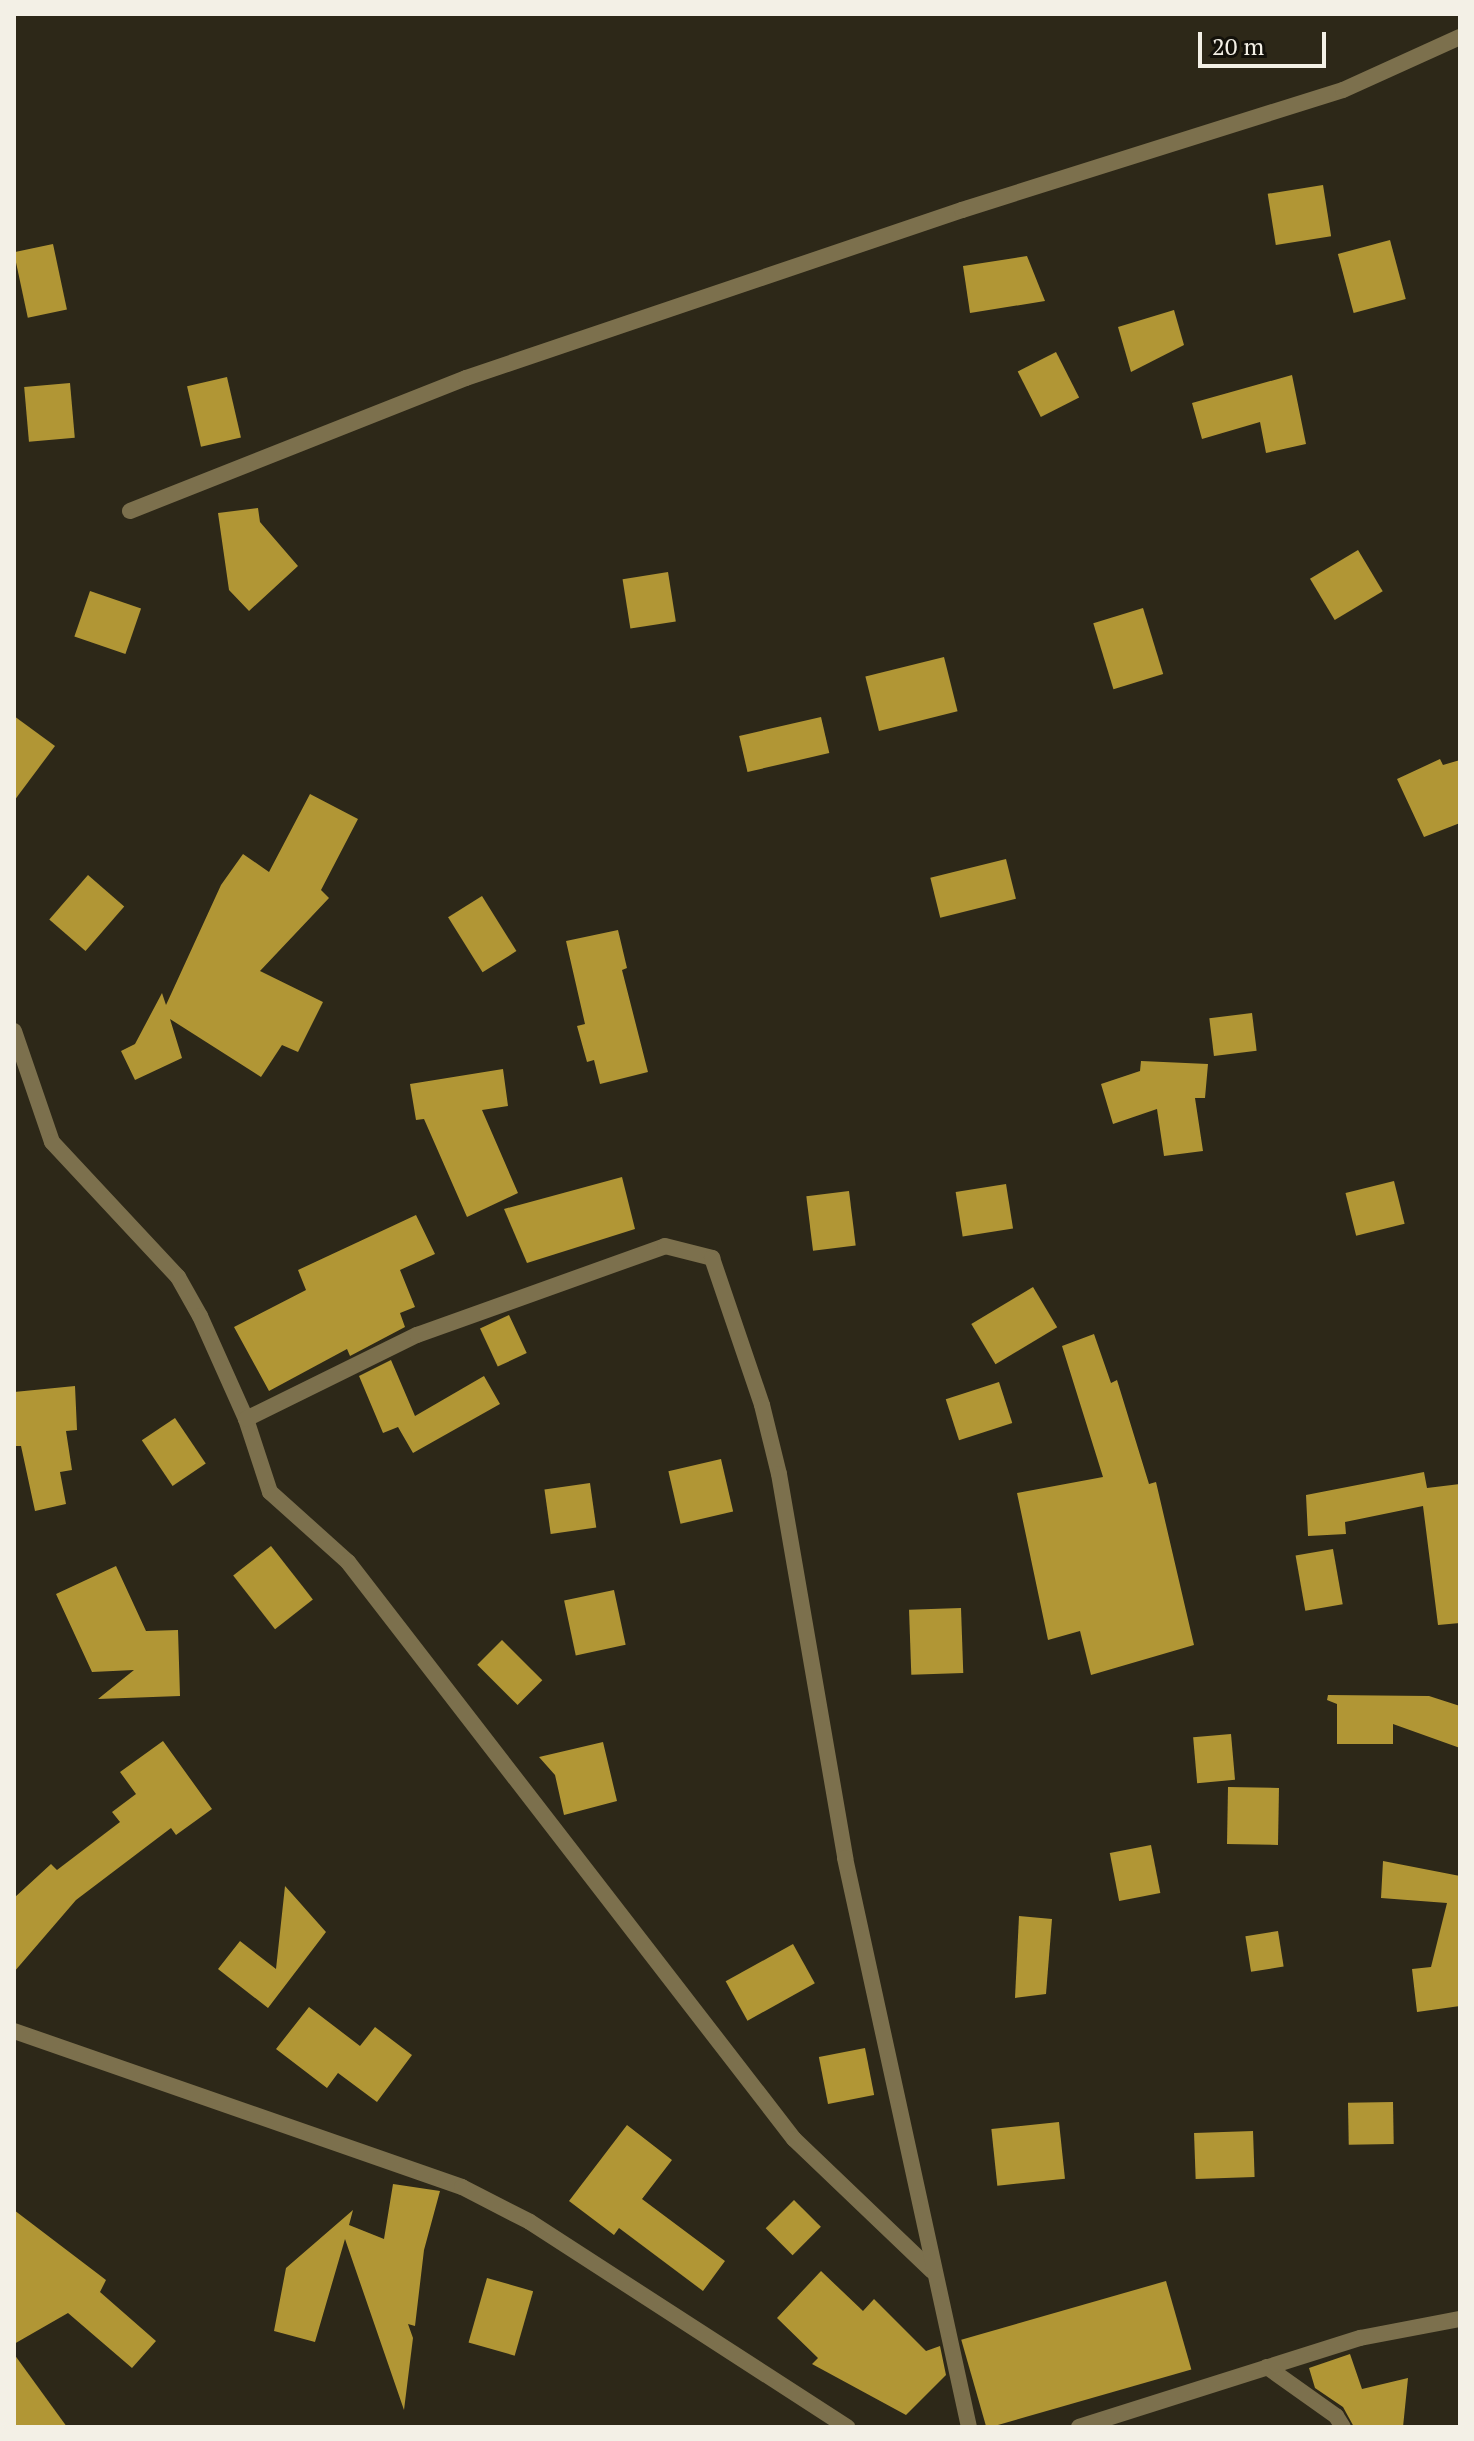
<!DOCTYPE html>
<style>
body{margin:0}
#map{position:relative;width:1474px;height:2441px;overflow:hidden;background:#2d2818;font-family:"PT Serif",serif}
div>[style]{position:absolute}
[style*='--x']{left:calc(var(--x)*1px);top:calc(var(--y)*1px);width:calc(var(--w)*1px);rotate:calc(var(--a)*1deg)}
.building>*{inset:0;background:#b19635;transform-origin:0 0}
.service>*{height:16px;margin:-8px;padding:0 8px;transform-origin:8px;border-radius:8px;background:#7c704d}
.minor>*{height:16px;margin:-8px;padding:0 8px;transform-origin:8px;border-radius:8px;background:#7c704d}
span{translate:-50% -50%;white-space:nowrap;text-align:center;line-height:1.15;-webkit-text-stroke:8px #13110a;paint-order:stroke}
.frame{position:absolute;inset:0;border:16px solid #f3f0e6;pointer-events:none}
.scale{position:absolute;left:1198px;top:32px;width:128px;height:36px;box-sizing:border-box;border:4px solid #f3f0e6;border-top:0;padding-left:10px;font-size:24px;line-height:28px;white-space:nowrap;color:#f3f0e6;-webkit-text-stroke:6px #13110a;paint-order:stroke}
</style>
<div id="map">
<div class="building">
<i style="left:1323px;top:185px;width:52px;height:56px;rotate:81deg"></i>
<i style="left:1390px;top:240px;width:61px;height:54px;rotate:75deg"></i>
<i style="left:53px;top:244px;width:67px;height:40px;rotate:78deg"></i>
<i style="clip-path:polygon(1027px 256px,1045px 301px,970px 313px,963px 266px)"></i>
<i style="clip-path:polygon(1174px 310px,1184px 345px,1131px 372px,1118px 327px)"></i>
<i style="left:1056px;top:352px;width:51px;height:43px;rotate:63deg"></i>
<i style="clip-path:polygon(1292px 375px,1306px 444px,1266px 453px,1260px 422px,1202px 439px,1192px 403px)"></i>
<i style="left:227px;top:377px;width:62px;height:41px;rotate:77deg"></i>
<i style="left:70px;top:383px;width:55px;height:46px;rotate:85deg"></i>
<i style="clip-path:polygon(258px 508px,260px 522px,298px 566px,249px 611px,229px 590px,218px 513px)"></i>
<i style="left:1358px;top:550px;width:48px;height:56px;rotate:59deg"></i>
<i style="left:668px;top:572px;width:50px;height:46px;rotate:81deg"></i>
<i style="left:90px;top:591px;width:54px;height:48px;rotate:19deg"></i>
<i style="left:1143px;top:608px;width:69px;height:52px;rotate:73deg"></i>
<i style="left:944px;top:657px;width:56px;height:81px;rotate:76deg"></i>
<i style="clip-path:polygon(14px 716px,55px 746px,14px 801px)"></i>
<i style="left:821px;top:717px;width:37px;height:84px;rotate:77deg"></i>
<i style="clip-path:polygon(1440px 759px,1443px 765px,1460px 760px,1460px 823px,1424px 837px,1397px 779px)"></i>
<i style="clip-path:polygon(310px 794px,358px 819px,321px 890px,329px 898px,260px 971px,323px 1002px,298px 1052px,282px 1045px,261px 1077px,170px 1019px,182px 1058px,135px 1080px,121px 1051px,135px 1044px,162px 993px,166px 1005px,221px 885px,243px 854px,269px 872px)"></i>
<i style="left:1006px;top:859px;width:41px;height:78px;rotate:76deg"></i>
<i style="left:88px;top:875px;width:48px;height:59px;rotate:41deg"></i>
<i style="left:482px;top:896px;width:65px;height:40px;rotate:58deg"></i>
<i style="clip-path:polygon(618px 930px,627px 968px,622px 970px,648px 1072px,600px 1084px,594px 1060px,587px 1062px,577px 1026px,585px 1024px,566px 941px)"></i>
<i style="left:1252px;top:1013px;width:38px;height:43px;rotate:83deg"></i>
<i style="clip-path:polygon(1141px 1061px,1208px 1064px,1205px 1098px,1195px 1098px,1203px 1151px,1164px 1156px,1157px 1109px,1113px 1124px,1101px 1084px,1140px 1071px)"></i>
<i style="clip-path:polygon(503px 1069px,508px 1106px,482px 1110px,518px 1193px,467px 1217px,424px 1119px,416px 1120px,410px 1084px)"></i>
<i style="clip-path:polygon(622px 1177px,635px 1229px,527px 1263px,504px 1209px)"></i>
<i style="left:1394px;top:1181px;width:44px;height:50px;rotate:76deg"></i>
<i style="left:1006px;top:1184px;width:45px;height:51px;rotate:81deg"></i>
<i style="left:849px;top:1191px;width:55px;height:43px;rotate:83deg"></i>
<i style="clip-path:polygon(416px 1215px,435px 1254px,400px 1270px,415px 1307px,400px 1313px,405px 1327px,350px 1356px,347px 1349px,269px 1391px,234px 1327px,306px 1290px,298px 1270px)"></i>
<i style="left:1033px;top:1287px;width:47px;height:72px;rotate:59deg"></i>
<i style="left:509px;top:1315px;width:42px;height:32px;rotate:65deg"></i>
<i style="clip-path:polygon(1094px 1334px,1111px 1383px,1117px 1380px,1149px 1484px,1156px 1482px,1194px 1645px,1091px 1675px,1080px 1631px,1048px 1640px,1017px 1493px,1103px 1477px,1062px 1346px)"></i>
<i style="clip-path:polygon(391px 1360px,415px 1416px,484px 1376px,500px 1404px,413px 1453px,398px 1427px,383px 1433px,359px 1376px)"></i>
<i style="left:999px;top:1382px;width:43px;height:56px;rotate:72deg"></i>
<i style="clip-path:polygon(75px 1386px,77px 1430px,66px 1431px,72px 1470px,60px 1472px,66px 1504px,35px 1511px,21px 1446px,14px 1446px,14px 1392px)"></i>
<i style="left:175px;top:1418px;width:55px;height:40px;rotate:56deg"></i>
<i style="left:721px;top:1459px;width:54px;height:54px;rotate:77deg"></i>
<i style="clip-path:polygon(1424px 1472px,1427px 1488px,1460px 1484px,1460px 1623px,1438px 1625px,1423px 1506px,1345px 1522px,1346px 1534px,1308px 1536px,1306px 1495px)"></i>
<i style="left:590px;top:1483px;width:45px;height:46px;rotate:82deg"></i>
<i style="left:271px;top:1546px;width:68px;height:48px;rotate:52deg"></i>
<i style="left:1333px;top:1549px;width:56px;height:38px;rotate:80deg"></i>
<i style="clip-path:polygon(116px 1566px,146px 1631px,178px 1630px,180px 1696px,98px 1699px,134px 1670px,92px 1672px,56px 1594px)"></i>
<i style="left:614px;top:1590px;width:56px;height:51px;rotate:78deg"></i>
<i style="left:961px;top:1608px;width:65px;height:52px;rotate:88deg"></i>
<i style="left:502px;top:1640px;width:57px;height:35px;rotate:45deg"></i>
<i style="clip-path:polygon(1328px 1695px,1429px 1696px,1460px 1706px,1460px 1748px,1393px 1724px,1393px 1744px,1337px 1744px,1337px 1704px,1327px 1700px)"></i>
<i style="left:1231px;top:1734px;width:46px;height:38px;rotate:85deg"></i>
<i style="clip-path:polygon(163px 1741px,212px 1809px,176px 1835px,171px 1828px,76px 1900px,14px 1972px,14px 1898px,51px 1864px,57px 1870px,120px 1822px,112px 1812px,136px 1794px,120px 1772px)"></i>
<i style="clip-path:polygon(603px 1742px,617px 1801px,564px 1815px,555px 1775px,539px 1757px)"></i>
<i style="left:1228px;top:1787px;width:51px;height:57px;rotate:1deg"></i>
<i style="left:1151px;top:1845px;width:49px;height:42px;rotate:79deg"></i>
<i style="clip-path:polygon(1383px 1861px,1460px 1876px,1460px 2006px,1417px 2012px,1412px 1969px,1431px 1967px,1447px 1903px,1381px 1898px)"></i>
<i style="clip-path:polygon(285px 1886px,326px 1932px,268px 2008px,218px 1969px,240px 1941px,276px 1969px)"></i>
<i style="clip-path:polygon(1019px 1916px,1052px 1919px,1046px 1994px,1015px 1998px)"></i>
<i style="left:1278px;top:1931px;width:36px;height:33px;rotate:81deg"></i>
<i style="left:793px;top:1944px;width:45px;height:77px;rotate:61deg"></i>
<i style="clip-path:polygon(309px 2007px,360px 2046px,375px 2027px,412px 2055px,377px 2102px,338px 2073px,327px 2088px,276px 2049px)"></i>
<i style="left:865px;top:2048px;width:48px;height:47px;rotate:79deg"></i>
<i style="left:1393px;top:2102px;width:42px;height:45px;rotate:89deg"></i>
<i style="left:1059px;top:2122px;width:57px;height:68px;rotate:84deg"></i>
<i style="clip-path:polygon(627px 2125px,672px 2160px,642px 2199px,725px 2261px,703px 2291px,619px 2228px,614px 2235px,569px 2201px)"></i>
<i style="left:1253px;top:2131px;width:46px;height:59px;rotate:88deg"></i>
<i style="clip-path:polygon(393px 2184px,440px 2191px,424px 2250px,415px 2326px,408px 2324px,413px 2338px,404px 2410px,345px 2239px,315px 2342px,274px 2331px,286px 2268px,353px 2210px,349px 2225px,384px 2239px)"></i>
<i style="left:794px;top:2200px;width:38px;height:40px;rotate:45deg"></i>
<i style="clip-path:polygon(14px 2210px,106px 2280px,100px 2292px,156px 2341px,132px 2368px,68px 2313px,14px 2344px)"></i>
<i style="clip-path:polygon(821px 2271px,863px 2311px,874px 2299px,926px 2351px,940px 2346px,946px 2375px,906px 2415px,812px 2364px,818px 2358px,777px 2318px)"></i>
<i style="left:487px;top:2278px;width:48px;height:67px;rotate:16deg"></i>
<i style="left:1166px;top:2281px;width:92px;height:213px;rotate:74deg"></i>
<i style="clip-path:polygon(14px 2354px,67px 2427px,14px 2427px)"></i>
<i style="clip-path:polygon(1350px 2354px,1362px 2389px,1408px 2378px,1403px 2427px,1354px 2427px,1343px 2407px,1315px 2388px,1309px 2368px)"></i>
</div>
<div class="service">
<i style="--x:14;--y:1031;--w:117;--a:71.1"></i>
<i style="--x:52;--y:1142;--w:185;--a:47"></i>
<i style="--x:178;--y:1277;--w:45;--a:60.6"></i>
<i style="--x:200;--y:1316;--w:113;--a:65.9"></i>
<i style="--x:246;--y:1419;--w:77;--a:71.8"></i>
<i style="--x:270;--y:1492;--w:105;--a:41.9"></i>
<i style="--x:348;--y:1562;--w:729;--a:52.3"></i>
<i style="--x:794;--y:2139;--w:191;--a:43.7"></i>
<i style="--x:246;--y:1419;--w:191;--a:-26.2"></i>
<i style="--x:417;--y:1335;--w:263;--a:-19.7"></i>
<i style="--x:665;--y:1246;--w:49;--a:14.3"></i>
<i style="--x:1267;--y:2367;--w:85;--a:35.4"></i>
<i style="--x:1336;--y:2416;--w:13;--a:58"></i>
</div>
<div class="minor">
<i style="--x:130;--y:511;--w:361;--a:-21.6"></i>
<i style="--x:466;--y:378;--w:524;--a:-18.71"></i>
<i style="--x:962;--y:210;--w:399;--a:-17.5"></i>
<i style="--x:1343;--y:90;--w:128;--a:-24.4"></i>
<i style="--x:712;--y:1258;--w:155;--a:71.2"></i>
<i style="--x:762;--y:1405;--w:71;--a:76.2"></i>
<i style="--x:779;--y:1474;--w:390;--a:80.2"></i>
<i style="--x:845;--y:1858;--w:582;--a:77.71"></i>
<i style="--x:14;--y:2031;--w:474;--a:19.2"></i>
<i style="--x:462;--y:2187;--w:76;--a:27.2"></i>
<i style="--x:530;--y:2222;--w:378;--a:32.9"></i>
<i style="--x:1079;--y:2427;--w:295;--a:-17.6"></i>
<i style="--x:1360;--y:2338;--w:102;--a:-10.8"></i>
</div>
<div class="frame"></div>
<div class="scale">20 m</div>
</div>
